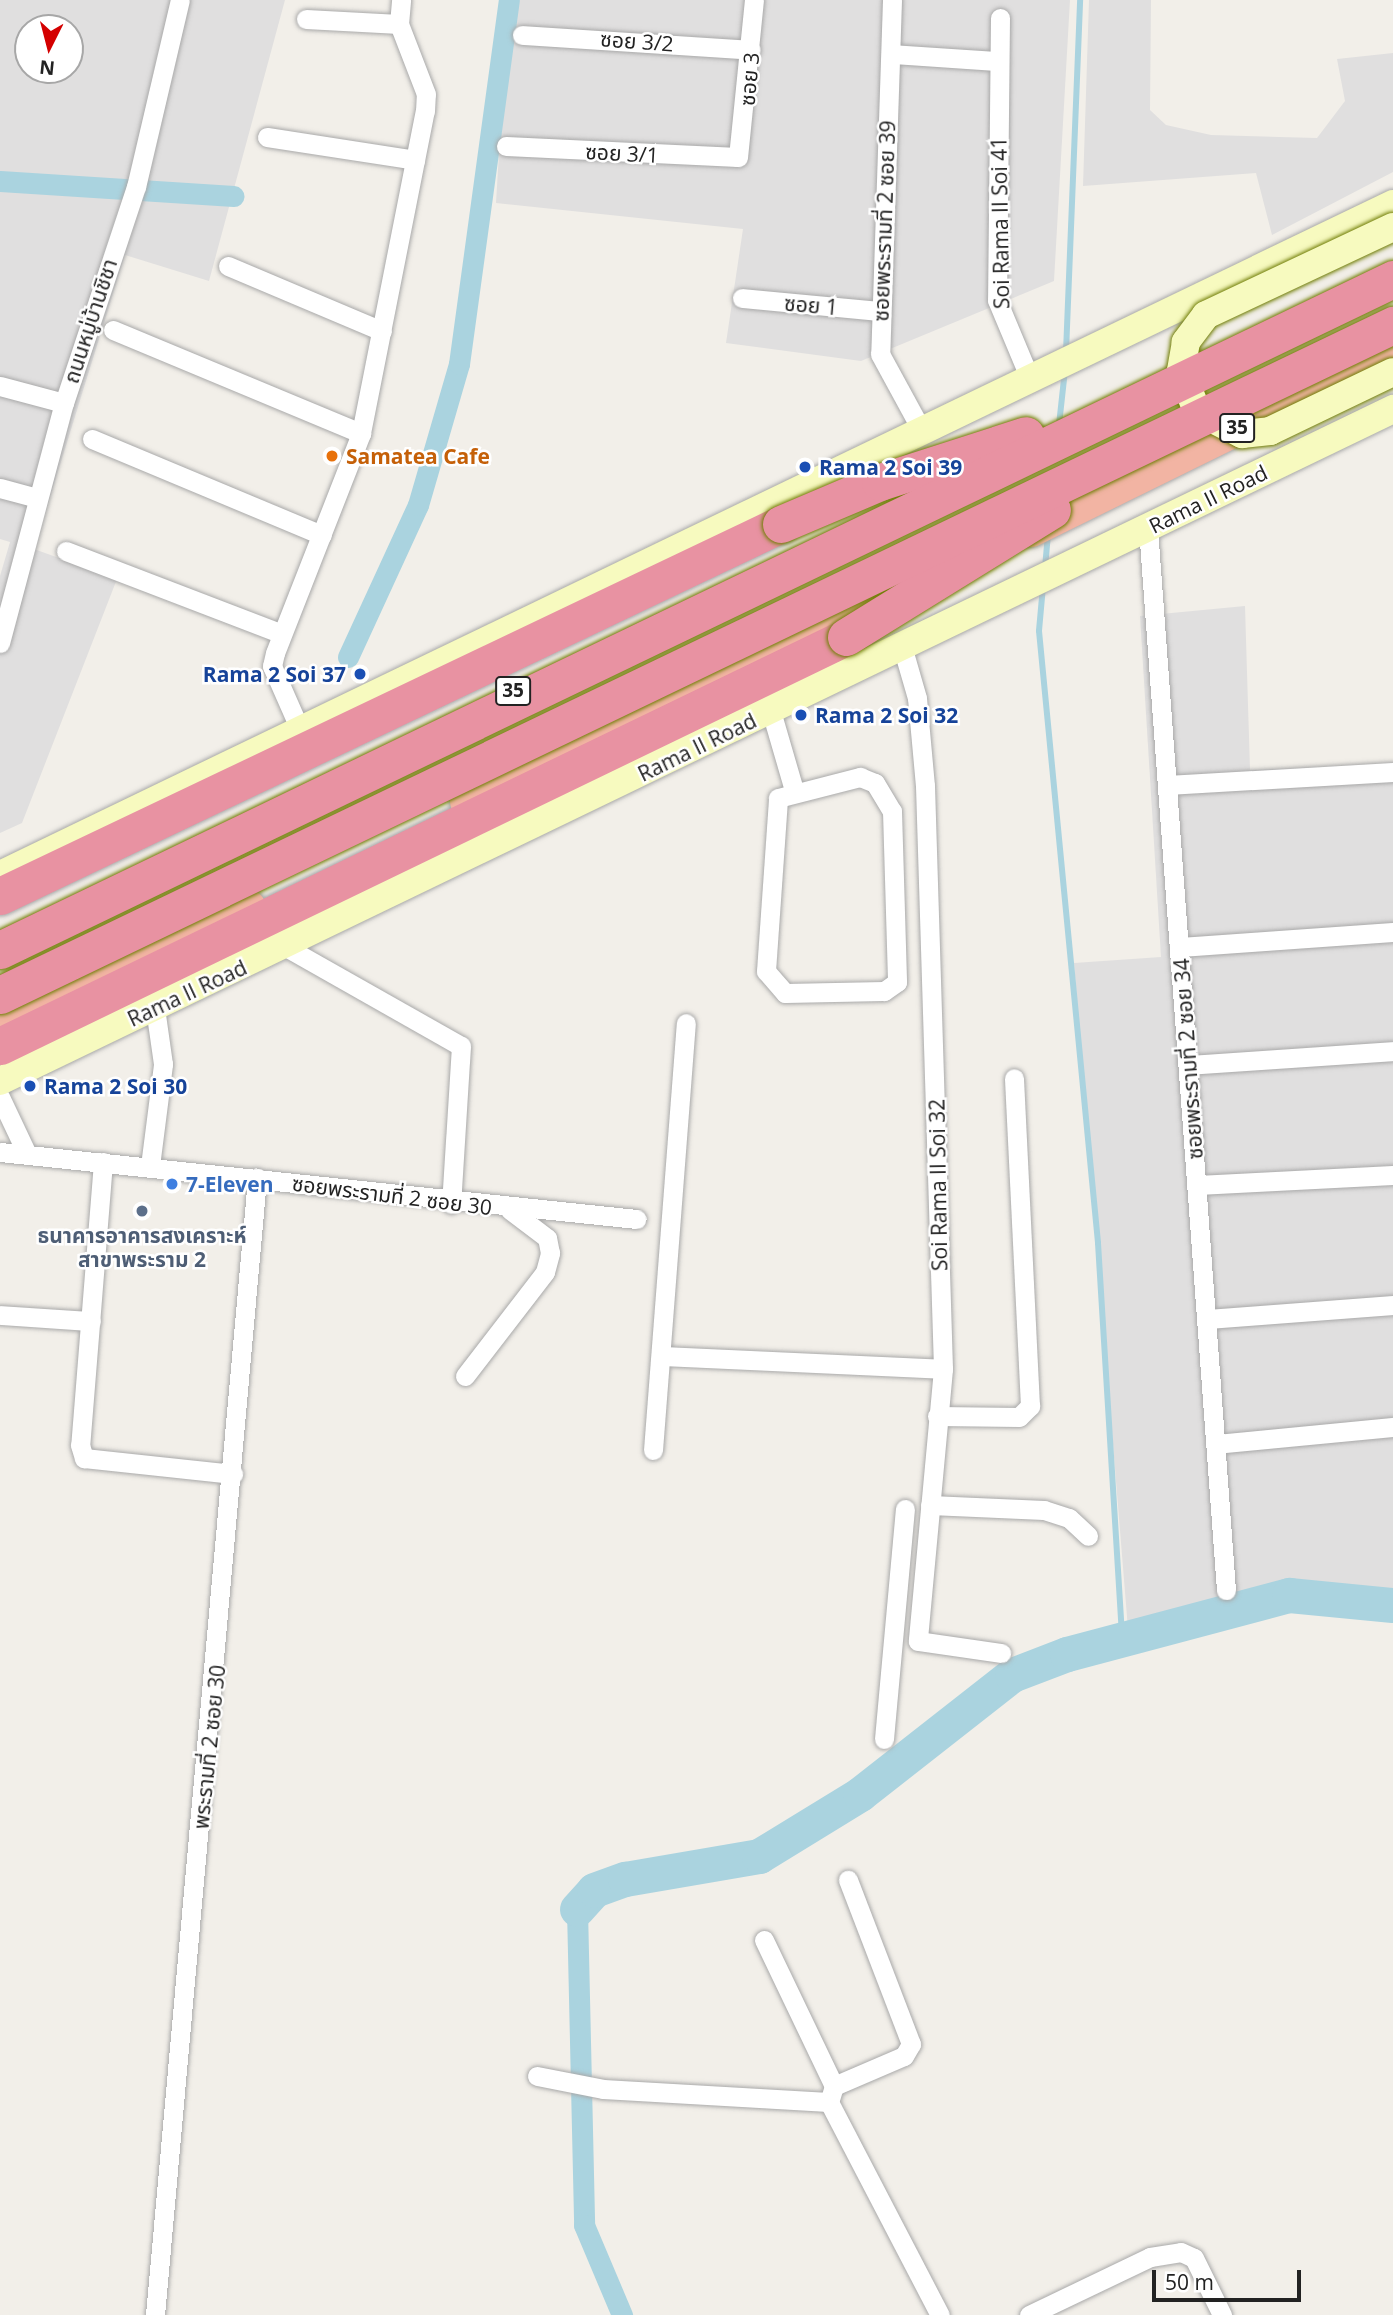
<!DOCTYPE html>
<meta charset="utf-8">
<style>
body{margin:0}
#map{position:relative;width:1393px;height:2315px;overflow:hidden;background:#f2efe9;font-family:"Open Sans","Noto Sans Thai",sans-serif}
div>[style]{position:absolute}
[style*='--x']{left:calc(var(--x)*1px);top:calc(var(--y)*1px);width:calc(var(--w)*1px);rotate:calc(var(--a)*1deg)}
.residential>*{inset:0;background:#e0dfdf}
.stream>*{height:6px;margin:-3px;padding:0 3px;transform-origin:3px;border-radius:3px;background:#aad3df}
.canal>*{height:21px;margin:-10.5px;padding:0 10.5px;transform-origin:10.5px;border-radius:10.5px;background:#aad3df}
.river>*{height:35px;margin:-17.5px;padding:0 17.5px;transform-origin:17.5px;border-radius:17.5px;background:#aad3df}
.roads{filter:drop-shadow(0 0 2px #a9a9a9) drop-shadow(0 0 2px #a9a9a9)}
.minor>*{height:19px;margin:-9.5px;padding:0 9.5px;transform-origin:9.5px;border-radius:9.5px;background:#fff}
.secondary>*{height:28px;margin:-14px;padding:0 14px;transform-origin:14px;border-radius:14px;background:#f7fabf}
.trunk>*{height:33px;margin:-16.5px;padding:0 16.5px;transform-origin:16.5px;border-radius:16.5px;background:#f2b4a3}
.motorway>*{height:37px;margin:-18.5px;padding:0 18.5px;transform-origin:18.5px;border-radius:18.5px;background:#e892a2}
.bridges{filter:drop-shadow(0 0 2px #707d05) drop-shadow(0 0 2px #707d05)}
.secondary-bridge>*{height:28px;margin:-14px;padding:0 14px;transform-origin:14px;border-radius:14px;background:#f7fabf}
.motorway-bridge>*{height:37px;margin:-18.5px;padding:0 18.5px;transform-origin:18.5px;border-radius:18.5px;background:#e892a2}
.dots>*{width:19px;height:19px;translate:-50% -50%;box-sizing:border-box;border:4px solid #fff;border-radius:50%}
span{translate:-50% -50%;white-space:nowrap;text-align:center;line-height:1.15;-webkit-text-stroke:5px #fff;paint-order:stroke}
.shield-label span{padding:2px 5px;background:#fff;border:2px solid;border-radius:5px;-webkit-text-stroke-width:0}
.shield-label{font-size:19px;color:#222;font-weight:700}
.street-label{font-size:21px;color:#222}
.food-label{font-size:21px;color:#c56008;font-weight:700}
.left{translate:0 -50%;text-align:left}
.transit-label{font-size:21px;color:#164399;font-weight:700}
.right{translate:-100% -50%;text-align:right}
.shop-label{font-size:21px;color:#366cbe;font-weight:700}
.service-label{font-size:21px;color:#4e5e75;font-weight:700}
.north{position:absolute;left:14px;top:14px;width:70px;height:70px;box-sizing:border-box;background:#fff;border:2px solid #a7a7a7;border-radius:50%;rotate:186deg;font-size:19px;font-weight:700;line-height:28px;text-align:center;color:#222}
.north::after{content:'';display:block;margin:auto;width:24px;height:32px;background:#d40000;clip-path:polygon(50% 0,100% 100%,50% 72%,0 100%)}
.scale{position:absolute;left:1152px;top:2270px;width:149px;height:32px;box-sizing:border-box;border:4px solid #222;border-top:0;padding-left:9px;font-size:21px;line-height:24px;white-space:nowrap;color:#222;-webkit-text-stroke:5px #fff;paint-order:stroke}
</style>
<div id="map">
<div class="residential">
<i style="clip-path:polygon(evenodd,0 0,285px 0,209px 281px,125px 255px,34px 549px,117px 579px,22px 823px,0 833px,0 576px,10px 542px,0 539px,0 0,28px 28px,70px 28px,70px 70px,28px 70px,28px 28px)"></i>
<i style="clip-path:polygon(508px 0,1070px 0,1054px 281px,861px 361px,726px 343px,743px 229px,496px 203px)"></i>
<i style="clip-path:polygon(1089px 0,1151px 0,1150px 110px,1166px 125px,1211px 135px,1317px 138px,1345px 101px,1337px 59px,1393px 53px,1393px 172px,1272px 235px,1256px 173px,1083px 186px)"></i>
<i style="clip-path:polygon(1245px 606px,1250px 770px,1393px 764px,1393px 1601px,1261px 1592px,1128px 1629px,1074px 963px,1161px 957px,1140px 616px)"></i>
</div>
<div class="stream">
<i style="--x:1066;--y:352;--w:352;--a:-87.7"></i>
<i style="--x:1059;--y:425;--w:55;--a:-83.8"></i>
<i style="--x:1045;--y:568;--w:34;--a:-85"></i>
<i style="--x:1043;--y:586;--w:45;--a:95.1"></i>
<i style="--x:1039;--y:631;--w:615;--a:84.49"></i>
<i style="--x:1098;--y:1243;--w:395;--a:86.5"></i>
</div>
<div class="canal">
<i style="--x:0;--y:181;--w:234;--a:3.7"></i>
<i style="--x:348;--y:657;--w:167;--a:-65.3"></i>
<i style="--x:418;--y:505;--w:147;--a:-73.8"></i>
<i style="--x:459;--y:364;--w:367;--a:-82.2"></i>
<i style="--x:577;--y:1909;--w:316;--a:88.7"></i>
<i style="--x:584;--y:2225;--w:98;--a:67.1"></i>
</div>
<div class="river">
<i style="--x:577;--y:1909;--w:25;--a:-48"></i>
<i style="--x:594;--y:1890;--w:33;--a:-20"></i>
<i style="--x:625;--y:1879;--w:136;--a:-9.7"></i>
<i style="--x:759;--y:1856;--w:119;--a:-31.5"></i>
<i style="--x:860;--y:1794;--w:193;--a:-38.1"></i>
<i style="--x:1012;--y:1675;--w:59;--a:-20.9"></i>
<i style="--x:1067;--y:1654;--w:230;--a:-14.9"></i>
<i style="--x:1289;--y:1595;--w:104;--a:5.5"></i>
</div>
<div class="roads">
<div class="minor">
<i style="--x:892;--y:0;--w:354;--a:91.9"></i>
<i style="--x:880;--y:354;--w:88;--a:61.4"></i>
<i style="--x:1000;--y:18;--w:282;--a:90.6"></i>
<i style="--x:997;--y:300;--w:86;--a:67.3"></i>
<i style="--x:306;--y:19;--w:93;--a:3.1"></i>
<i style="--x:522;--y:35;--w:229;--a:3.7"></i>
<i style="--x:892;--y:54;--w:106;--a:3.8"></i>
<i style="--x:267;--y:137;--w:150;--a:8.8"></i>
<i style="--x:506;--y:146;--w:232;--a:2.7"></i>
<i style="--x:738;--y:157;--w:158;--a:-84.2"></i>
<i style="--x:228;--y:266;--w:167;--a:22.9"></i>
<i style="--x:742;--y:298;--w:139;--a:5.4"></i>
<i style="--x:113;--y:330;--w:269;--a:22.6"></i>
<i style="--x:0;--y:386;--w:66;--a:14.9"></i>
<i style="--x:92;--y:439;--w:249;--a:22.7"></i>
<i style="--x:0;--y:488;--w:39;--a:15"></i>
<i style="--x:1148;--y:528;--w:1065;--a:85.8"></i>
<i style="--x:66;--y:551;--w:231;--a:21"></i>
<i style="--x:0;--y:643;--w:248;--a:-75.1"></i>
<i style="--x:64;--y:403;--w:228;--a:-71.6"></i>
<i style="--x:136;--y:187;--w:192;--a:-76.8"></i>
<i style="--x:902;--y:646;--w:54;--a:73.9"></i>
<i style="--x:917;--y:698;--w:88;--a:84.8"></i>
<i style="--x:925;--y:786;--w:583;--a:88.23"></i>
<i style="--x:943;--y:1369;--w:273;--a:95.3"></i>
<i style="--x:918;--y:1641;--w:84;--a:8.2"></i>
<i style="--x:771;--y:711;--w:82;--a:73.8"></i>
<i style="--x:301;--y:732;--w:72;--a:-113.7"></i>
<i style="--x:272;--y:666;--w:13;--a:-77"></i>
<i style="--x:275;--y:653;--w:236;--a:-68.6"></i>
<i style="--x:361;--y:433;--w:328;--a:-78.8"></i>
<i style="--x:425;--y:111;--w:17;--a:-87"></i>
<i style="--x:426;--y:94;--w:75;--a:-111.1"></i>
<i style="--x:399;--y:24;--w:24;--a:-85"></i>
<i style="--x:860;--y:777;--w:16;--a:22"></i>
<i style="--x:875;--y:783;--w:33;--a:59"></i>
<i style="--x:892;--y:811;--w:171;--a:88.3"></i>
<i style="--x:897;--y:982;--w:16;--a:145"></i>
<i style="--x:884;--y:991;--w:99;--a:178.8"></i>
<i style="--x:785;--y:993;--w:29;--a:-131"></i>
<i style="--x:766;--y:971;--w:173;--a:-86"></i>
<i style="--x:778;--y:798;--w:85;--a:-14.4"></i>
<i style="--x:1167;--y:785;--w:226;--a:-3.3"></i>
<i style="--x:284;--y:946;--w:203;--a:29.5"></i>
<i style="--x:461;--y:1046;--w:158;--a:93.6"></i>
<i style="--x:1179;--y:947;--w:215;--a:-4"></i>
<i style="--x:1188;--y:1065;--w:205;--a:-3.9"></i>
<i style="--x:0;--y:1097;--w:63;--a:64.7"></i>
<i style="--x:0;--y:1152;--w:640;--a:6.01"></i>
<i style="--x:103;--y:1162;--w:284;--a:94.6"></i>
<i style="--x:80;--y:1445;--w:14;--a:73"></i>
<i style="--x:84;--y:1458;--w:150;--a:6.1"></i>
<i style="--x:150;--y:1166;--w:103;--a:-82.7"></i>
<i style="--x:163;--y:1064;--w:57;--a:-98.1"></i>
<i style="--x:1197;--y:1185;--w:196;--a:-2.9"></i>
<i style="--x:0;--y:1315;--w:91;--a:3.8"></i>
<i style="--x:1207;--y:1319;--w:187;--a:-4.3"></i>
<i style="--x:661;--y:1356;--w:282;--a:2.6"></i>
<i style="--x:465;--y:1376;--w:131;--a:-52.4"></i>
<i style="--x:545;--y:1272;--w:20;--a:-75"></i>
<i style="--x:550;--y:1253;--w:15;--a:-101"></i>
<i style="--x:547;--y:1238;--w:46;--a:-142.9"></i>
<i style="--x:937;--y:1416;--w:82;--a:0.7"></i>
<i style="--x:1019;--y:1417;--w:16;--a:-45"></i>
<i style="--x:1030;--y:1406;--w:328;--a:-92.8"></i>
<i style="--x:1216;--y:1444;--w:178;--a:-5.5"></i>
<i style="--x:653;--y:1450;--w:428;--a:-85.6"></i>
<i style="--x:930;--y:1505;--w:114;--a:2.5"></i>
<i style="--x:1044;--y:1510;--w:26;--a:18"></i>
<i style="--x:1069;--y:1518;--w:26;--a:43"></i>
<i style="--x:884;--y:1739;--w:231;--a:-84.8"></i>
<i style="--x:764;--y:1940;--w:162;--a:64.4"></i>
<i style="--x:834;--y:2086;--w:17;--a:107"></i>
<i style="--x:829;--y:2102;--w:240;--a:62.5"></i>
<i style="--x:537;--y:2076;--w:67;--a:11.1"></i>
<i style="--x:603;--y:2089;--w:226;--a:3.3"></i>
<i style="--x:834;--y:2086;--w:76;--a:-23.2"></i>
<i style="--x:904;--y:2056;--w:14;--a:-60"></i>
<i style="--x:911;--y:2044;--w:176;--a:-111"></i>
<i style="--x:155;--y:2315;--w:1142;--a:-84.87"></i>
<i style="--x:1029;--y:2315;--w:134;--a:-25.6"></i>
<i style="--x:1150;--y:2257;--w:31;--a:-9"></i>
<i style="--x:1181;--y:2252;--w:14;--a:25"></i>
<i style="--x:1194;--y:2258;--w:64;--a:63.8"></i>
</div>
<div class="secondary">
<i style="--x:0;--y:875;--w:1546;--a:-25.72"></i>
<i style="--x:0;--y:1081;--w:1547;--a:-25.75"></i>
</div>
<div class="trunk">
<i style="--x:1031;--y:530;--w:403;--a:-26.2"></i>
<i style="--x:466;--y:801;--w:468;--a:-25.9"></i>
<i style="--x:0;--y:1024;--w:275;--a:-25.4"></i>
</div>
<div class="motorway">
<i style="--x:0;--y:896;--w:865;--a:-25.47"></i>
<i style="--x:0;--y:1046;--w:940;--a:-25.8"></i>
</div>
</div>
<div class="bridges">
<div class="secondary-bridge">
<i style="--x:1393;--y:227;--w:207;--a:154.8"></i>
<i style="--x:1206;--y:315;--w:34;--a:127"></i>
<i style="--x:1186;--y:342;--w:29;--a:100"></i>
<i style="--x:1181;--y:371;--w:43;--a:68.2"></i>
<i style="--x:1197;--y:411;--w:51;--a:27.1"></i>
<i style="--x:1242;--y:434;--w:28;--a:-6"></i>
<i style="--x:1270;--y:431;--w:136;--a:-25.6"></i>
</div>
<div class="motorway-bridge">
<i style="--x:781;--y:524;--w:108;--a:-23"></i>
<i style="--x:880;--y:482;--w:153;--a:-17.8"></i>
<i style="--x:846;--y:637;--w:242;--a:-31.7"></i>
<i style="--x:0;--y:950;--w:1546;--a:-25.72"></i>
<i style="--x:0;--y:995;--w:1546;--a:-25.69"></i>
</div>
</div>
<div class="dots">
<i style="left:332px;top:456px;background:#e8710a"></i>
<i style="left:805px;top:467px;background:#1a4fb4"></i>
<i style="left:360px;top:674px;background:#1a4fb4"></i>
<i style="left:801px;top:715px;background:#1a4fb4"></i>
<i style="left:30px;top:1086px;background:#1a4fb4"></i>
<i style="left:172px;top:1184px;background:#3f7fe0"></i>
<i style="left:142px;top:1211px;background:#5c6f8a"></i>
</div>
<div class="shield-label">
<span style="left:1237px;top:428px">35</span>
<span style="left:513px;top:691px">35</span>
</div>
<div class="street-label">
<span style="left:637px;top:41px;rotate:4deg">ซอย 3/2</span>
<span style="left:749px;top:79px;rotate:-85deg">ซอย 3</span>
<span style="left:622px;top:153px;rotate:3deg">ซอย 3/1</span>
<span style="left:884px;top:221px;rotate:-88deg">ซอยพระรามที่ 2 ซอย 39</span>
<span style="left:1000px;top:223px;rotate:-91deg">Soi Rama II Soi 41</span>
<span style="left:811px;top:305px;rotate:5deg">ซอย 1</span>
<span style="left:90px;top:321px;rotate:-72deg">ถนนหมู่บ้านชิชา</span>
<span style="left:1208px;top:499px;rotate:-26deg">Rama II Road</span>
<span style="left:697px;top:747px;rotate:-26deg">Rama II Road</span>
<span style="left:187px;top:993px;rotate:-25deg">Rama II Road</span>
<span style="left:1188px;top:1059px;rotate:-94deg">ซอยพระรามที่ 2 ซอย 34</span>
<span style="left:938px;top:1185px;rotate:-91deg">Soi Rama II Soi 32</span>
<span style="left:392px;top:1195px;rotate:7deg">ซอยพระรามที่ 2 ซอย 30</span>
<span style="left:209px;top:1747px;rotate:-84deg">พระรามที่ 2 ซอย 30</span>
</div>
<div class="food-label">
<span class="left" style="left:346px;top:456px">Samatea Cafe</span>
</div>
<div class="transit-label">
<span class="left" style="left:819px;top:467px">Rama 2 Soi 39</span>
<span class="right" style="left:346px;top:674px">Rama 2 Soi 37</span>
<span class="left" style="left:815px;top:715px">Rama 2 Soi 32</span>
<span class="left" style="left:44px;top:1086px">Rama 2 Soi 30</span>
</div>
<div class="shop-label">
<span class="left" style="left:186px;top:1184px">7-Eleven</span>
</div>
<div class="service-label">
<span style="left:142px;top:1247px">ธนาคารอาคารสงเคราะห์<br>สาขาพระราม 2</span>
</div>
<div class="north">N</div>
<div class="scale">50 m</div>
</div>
